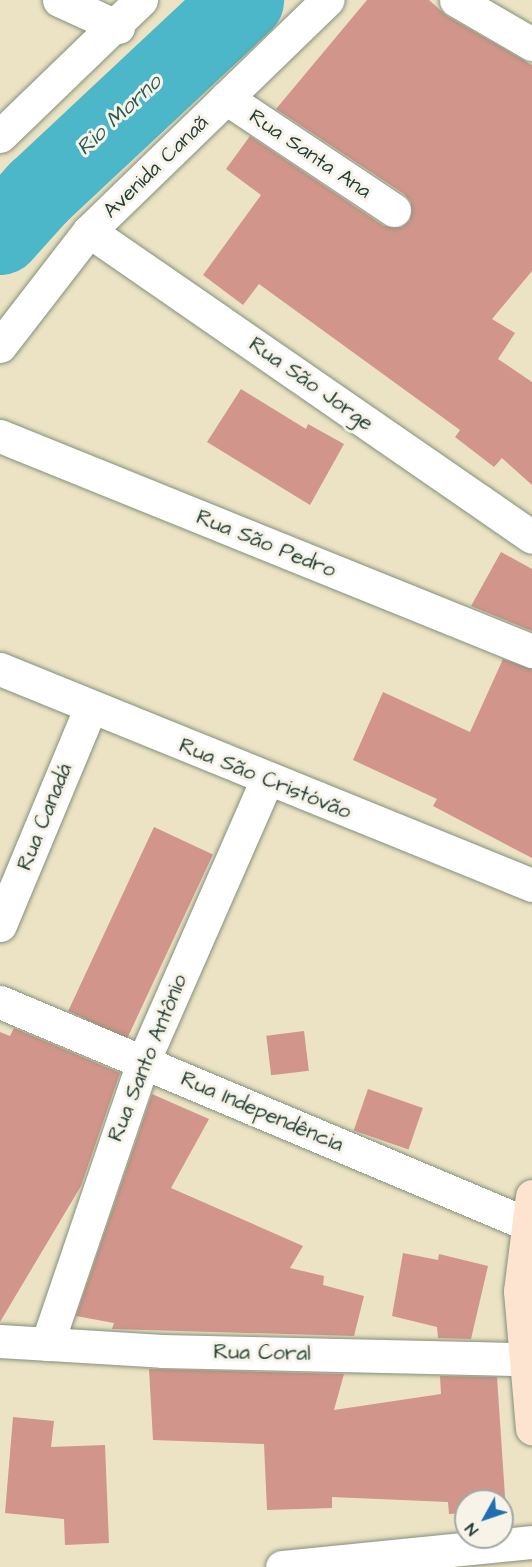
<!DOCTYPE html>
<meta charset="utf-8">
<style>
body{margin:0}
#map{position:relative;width:532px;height:1567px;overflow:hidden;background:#ebe3c4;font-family:"Architects Daughter",sans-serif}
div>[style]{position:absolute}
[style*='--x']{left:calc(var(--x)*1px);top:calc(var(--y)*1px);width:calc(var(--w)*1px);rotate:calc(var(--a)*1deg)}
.river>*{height:81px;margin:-40.5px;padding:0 40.5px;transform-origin:40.5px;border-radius:40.5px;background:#4cb7c9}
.building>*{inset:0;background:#d1958b;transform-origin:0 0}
.roads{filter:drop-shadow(0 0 2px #85907c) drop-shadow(0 0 2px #85907c)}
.minor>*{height:33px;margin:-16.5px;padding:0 16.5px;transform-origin:16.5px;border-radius:16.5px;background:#fff}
.secondary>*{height:33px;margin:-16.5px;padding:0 16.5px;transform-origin:16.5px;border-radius:16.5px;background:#fde4d1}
span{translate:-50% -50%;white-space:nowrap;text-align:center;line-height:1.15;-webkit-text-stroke:6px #f7f3e8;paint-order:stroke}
.street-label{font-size:21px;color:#1f3d34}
.water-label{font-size:22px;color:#2a5c59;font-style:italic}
.north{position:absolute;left:454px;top:1489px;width:60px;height:60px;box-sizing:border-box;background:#f7f3e8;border:2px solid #a1aaa0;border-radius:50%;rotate:230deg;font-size:16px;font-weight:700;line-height:24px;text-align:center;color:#1f3d34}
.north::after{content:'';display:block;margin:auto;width:21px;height:27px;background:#1f6fb2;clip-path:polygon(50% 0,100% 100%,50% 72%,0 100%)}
</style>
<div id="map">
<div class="river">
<i style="--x:0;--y:234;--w:57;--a:-47.9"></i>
<i style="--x:38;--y:192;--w:281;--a:-43.1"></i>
</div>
<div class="building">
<i style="clip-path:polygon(367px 0,429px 0,447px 16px,532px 65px,532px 271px,492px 319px,515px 333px,498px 359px,532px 382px,532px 485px,502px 458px,494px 467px,455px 437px,460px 430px,259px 284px,243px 305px,203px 275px,261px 195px,226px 169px,250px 136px,384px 226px,402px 227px,410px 220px,411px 202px,404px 194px,276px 109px)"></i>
<i style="clip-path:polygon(241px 389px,306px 429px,308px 424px,344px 444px,310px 505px,207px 442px)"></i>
<i style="clip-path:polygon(501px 552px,532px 569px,532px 631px,471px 606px)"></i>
<i style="clip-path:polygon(503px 659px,532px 669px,532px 858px,433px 806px,437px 799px,353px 760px,383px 692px,470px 732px)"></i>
<i style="left:154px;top:827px;width:65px;height:203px;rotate:25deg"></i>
<i style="clip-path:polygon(14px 1028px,120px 1073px,81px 1186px,0 1322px,0 1032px,10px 1036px)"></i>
<i style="left:304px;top:1031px;width:40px;height:38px;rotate:83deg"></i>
<i style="left:368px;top:1089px;width:58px;height:44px;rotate:19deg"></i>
<i style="clip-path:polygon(152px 1094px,209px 1119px,171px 1188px,303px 1246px,290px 1268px,324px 1276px,323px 1285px,364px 1296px,354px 1336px,112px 1329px,114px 1323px,76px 1316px)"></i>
<i style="clip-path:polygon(403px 1253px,438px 1260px,439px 1254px,488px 1266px,471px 1339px,438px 1338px,437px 1327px,392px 1316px)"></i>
<i style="clip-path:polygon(149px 1369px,344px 1374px,334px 1410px,441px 1394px,440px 1376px,497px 1377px,506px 1511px,502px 1501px,466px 1501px,466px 1513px,449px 1514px,448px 1502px,332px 1497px,332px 1508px,267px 1510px,264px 1444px,153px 1440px)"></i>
<i style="clip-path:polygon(13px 1417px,54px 1421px,51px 1447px,105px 1445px,109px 1543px,65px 1545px,64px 1519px,5px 1513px)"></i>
</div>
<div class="roads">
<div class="minor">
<i style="--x:59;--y:0;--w:65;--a:24.6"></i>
<i style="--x:456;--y:0;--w:88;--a:30.1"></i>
<i style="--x:226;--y:98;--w:202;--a:33.7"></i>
<i style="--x:0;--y:136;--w:196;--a:-44"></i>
<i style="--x:89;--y:231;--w:538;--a:34.63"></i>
<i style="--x:0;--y:346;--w:145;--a:-52.3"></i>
<i style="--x:89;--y:231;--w:332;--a:-44.1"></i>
<i style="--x:0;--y:436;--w:574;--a:22.01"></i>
<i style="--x:0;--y:669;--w:574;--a:22.1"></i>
<i style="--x:0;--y:925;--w:234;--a:-67.4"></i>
<i style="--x:0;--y:1002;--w:570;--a:22.83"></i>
<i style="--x:0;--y:1341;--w:162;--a:3.5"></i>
<i style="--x:162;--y:1351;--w:361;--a:1.3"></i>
<i style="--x:47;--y:1344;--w:298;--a:-71.2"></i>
<i style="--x:143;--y:1062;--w:309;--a:-66.3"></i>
<i style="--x:282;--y:1567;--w:251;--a:-5.7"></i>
</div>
<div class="secondary">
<i style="--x:532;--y:1196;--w:96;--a:97.2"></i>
<i style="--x:520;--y:1291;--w:138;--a:85"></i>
</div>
</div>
<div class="street-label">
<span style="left:310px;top:154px;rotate:34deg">Rua Santa Ana</span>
<span style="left:156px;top:167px;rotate:-44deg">Avenida Canaã</span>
<span style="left:311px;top:384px;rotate:35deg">Rua São Jorge</span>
<span style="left:266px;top:544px;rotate:22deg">Rua São Pedro</span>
<span style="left:265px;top:779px;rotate:22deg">Rua São Cristóvão</span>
<span style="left:45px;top:817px;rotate:-68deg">Rua Canadá</span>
<span style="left:148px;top:1058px;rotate:-68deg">Rua Santo Antônio</span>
<span style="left:262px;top:1112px;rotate:23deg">Rua Independência</span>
<span style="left:262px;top:1353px;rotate:1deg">Rua Coral</span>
</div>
<div class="water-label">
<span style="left:119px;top:115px;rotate:-43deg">Rio Morno</span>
</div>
<div class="north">N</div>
</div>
